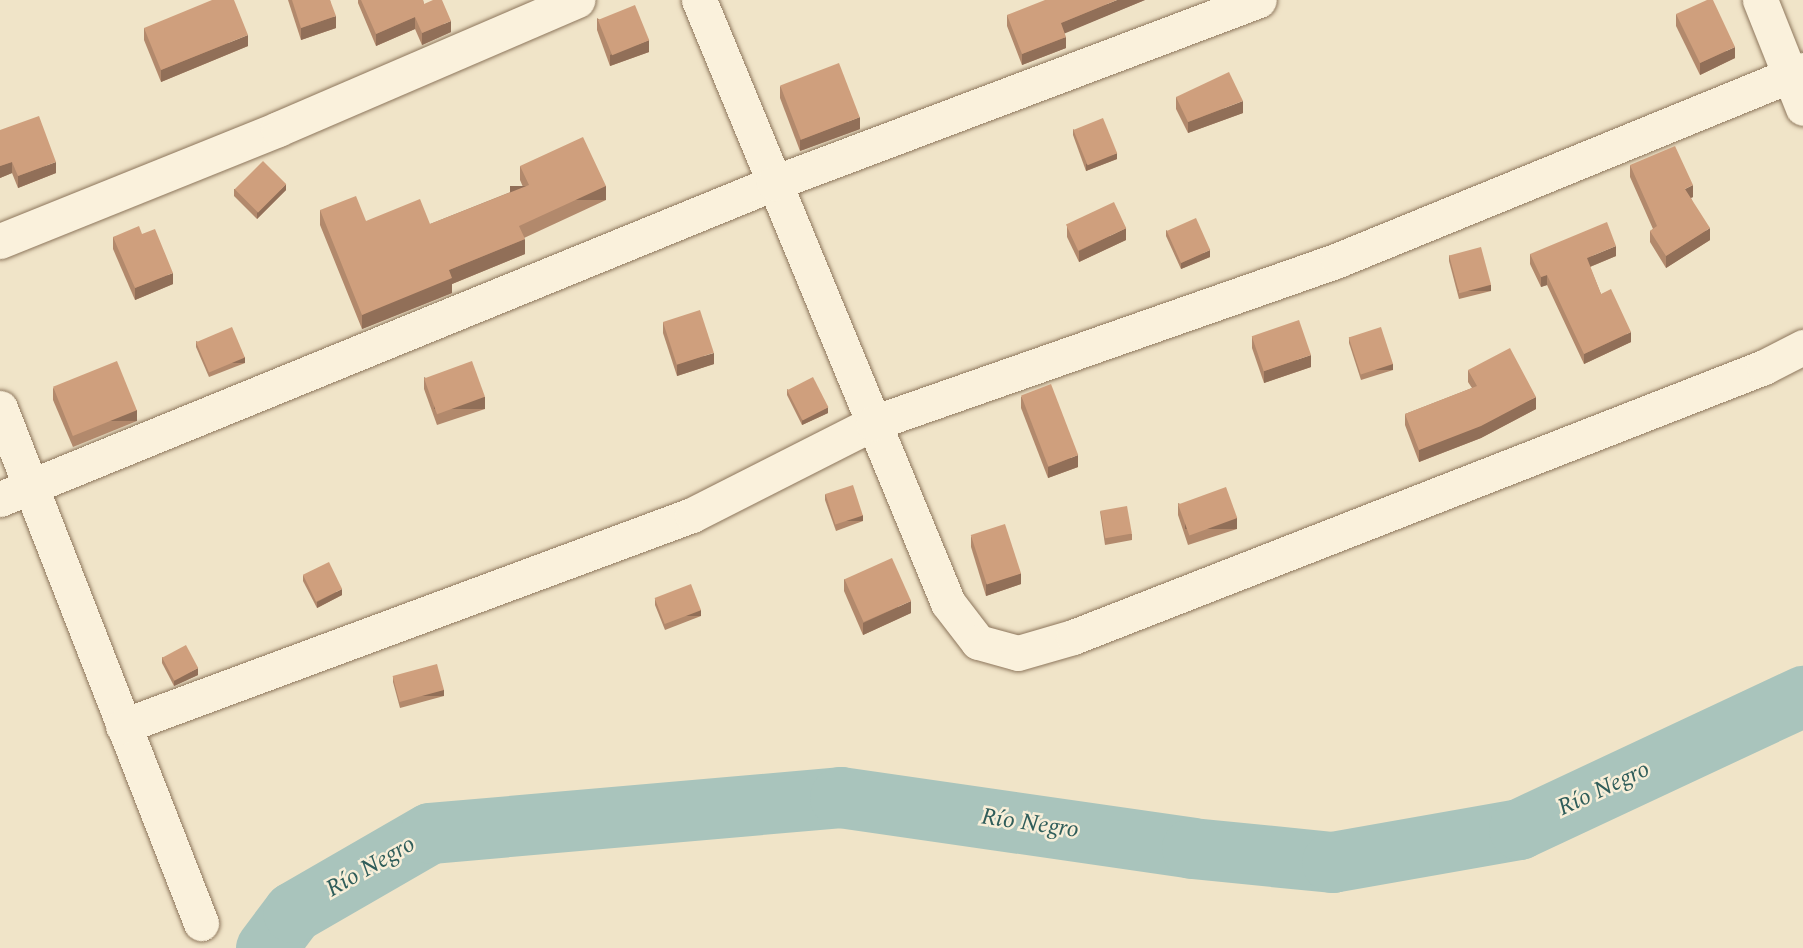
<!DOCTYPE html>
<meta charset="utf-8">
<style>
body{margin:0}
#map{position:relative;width:1803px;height:948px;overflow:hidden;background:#f0e4c8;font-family:Spectral,serif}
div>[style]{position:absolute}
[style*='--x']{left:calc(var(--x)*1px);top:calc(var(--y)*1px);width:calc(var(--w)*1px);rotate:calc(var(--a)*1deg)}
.river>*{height:61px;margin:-30.5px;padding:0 30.5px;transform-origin:30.5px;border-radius:30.5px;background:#a9c4bc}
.roads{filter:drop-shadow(0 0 2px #8d765c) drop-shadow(0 0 2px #8d765c)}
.street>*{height:35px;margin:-17.5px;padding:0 17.5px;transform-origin:17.5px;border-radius:17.5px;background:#faf1dc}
.wall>*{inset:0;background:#b2896c}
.shaded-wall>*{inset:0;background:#916f58;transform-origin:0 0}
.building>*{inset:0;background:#cf9f7d;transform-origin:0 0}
span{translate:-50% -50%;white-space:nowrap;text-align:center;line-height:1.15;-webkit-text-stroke:5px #f7eed8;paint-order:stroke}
.water-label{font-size:24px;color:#2f5d5a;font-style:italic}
</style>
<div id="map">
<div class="river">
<i style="--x:266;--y:948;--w:45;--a:-53.1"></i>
<i style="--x:293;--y:912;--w:158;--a:-30"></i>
<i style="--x:430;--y:833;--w:412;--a:-5"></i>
<i style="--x:840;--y:797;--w:356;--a:8.2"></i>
<i style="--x:1192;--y:848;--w:141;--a:5.7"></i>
<i style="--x:1332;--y:862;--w:190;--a:-10"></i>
<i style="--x:1519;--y:829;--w:314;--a:-25.1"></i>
</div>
<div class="roads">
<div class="street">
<i style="--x:699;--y:0;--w:652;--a:67.56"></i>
<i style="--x:948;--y:603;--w:49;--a:52.4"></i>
<i style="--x:978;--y:642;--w:41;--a:15.4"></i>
<i style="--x:1018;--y:653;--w:57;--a:-16.2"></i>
<i style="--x:1073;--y:637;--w:742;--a:-21.34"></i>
<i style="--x:1764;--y:367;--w:44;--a:-27.1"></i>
<i style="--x:1760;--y:0;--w:116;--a:68.3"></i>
<i style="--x:0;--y:241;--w:300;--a:-21.9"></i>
<i style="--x:278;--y:129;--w:326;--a:-23.3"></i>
<i style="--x:0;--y:408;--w:553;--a:68.68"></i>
<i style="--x:0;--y:499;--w:836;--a:-22.21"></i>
<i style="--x:774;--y:183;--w:518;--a:-20.67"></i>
<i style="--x:123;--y:726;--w:607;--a:-20.35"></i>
<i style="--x:692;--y:515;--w:203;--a:-26.9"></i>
<i style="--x:873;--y:423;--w:493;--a:-19.3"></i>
<i style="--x:1338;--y:260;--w:502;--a:-22.23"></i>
</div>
</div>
<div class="wall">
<i style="clip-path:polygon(288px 0,330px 0,336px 28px,301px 40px)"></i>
<i style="clip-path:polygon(358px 0,423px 0,424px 4px,451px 32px,422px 45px,415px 29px,376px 46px,358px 3px)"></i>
<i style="clip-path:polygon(1145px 0,1064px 33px,1066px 48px,1022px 65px,1007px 26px,1007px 15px)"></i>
<i style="clip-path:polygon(1676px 14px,1735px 58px,1700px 75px,1676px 26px)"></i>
<i style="clip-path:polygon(597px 18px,649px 52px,610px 66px,597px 30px)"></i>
<i style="clip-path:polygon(144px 28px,248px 46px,161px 82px,144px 40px)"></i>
<i style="clip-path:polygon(780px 86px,860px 129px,800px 151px,780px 98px)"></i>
<i style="clip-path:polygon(1176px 97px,1243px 113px,1188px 133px,1176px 109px)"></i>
<i style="clip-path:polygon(1073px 129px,1117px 159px,1086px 171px,1073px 135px)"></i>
<i style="clip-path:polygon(0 130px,56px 173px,18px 188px,12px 173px,0 178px)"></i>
<i style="clip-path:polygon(1630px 165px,1693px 197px,1691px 198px,1710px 240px,1666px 268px,1650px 242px,1650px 231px,1653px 229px,1630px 177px)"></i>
<i style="clip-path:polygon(520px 166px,606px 200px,524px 238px,525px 254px,452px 284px,452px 293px,362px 329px,320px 225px,320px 210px,366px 221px,430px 224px,523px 187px,520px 180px)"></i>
<i style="clip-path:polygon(234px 189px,286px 190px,257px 219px,234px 196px)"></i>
<i style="clip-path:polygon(1067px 226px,1126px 240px,1079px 262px,1067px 237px)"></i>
<i style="clip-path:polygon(1166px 230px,1210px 257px,1181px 269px,1166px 236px)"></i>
<i style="clip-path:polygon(142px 234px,173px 284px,135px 300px,113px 249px,113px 237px)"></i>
<i style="clip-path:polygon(1530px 254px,1616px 256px,1590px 267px,1601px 294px,1631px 342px,1584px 364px,1547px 285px,1541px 287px,1530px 264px)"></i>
<i style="clip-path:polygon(1449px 255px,1491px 291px,1459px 299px,1449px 261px)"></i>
<i style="clip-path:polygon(663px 322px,714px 364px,677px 376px,663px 333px)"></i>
<i style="clip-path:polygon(1252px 336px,1311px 367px,1264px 383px,1252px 348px)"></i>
<i style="clip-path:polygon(1349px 337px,1393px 370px,1361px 380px,1349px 343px)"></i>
<i style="clip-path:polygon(196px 341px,245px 363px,209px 377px,196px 347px)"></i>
<i style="clip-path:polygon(1468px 370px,1536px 409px,1481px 438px,1419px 462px,1405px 425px,1405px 414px,1472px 388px,1468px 382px)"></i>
<i style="clip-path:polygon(424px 377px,485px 409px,437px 425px,424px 389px)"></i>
<i style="clip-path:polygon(53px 388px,137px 421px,73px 447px,53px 400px)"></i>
<i style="clip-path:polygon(787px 389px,828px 413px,802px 425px,787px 395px)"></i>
<i style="clip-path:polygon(1021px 396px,1078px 467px,1048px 478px,1021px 408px)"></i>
<i style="clip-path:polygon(825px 494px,863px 521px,836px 531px,825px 500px)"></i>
<i style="clip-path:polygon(1178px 503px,1237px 529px,1188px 545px,1178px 515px)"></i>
<i style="clip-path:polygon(1100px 511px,1132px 534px,1132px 540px,1105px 545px)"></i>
<i style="clip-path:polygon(971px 536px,1021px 584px,986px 596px,971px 547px)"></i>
<i style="clip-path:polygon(303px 575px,342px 595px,317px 608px,303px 581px)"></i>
<i style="clip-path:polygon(844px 579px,911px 613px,863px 635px,844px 591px)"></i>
<i style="clip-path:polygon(655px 599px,701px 616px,665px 630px,655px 605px)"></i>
<i style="clip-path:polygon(162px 657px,198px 675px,174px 686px,162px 663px)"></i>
<i style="clip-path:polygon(393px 676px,444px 696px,400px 708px,393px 682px)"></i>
</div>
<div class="shaded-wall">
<i style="clip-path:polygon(1117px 0,1145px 0,1061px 35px,1061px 23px)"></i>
<i style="clip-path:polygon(336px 16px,336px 28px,301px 40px,301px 28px)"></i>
<i style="clip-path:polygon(415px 17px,415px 29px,376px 46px,376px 34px)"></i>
<i style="clip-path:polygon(451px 21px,451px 32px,422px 45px,422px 33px)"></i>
<i style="clip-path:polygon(248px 35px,248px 46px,161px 82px,161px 70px)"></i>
<i style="clip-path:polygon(1066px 37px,1066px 48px,1022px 65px,1022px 54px)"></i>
<i style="clip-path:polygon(649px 40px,649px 52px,610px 66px,610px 55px)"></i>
<i style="clip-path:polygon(1735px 47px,1735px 58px,1700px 75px,1700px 63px)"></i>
<i style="clip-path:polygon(1243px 101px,1243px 113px,1188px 133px,1188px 122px)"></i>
<i style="clip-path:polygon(860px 117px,860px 129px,800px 151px,800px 140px)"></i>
<i style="clip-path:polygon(1117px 153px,1117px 159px,1086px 171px,1086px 164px)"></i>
<i style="clip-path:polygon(12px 162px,12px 173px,0 178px,0 166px)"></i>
<i style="clip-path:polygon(56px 162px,56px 173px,18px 188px,18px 176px)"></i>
<i style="clip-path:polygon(286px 184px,286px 190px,257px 219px,257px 213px)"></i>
<i style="clip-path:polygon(1693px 185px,1693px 197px,1685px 200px,1685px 189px)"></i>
<i style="left:606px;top:186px;width:14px;height:96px;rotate:90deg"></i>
<i style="clip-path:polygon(1126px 228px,1126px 240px,1079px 262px,1079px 251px)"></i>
<i style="clip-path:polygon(1710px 228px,1710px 240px,1666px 268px,1666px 256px)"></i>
<i style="clip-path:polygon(525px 239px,525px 254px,452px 284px,452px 293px,362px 329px,362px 315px,449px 270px)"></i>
<i style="clip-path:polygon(1616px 246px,1616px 256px,1587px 268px,1587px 258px)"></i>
<i style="clip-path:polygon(1210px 250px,1210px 257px,1181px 269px,1181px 263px)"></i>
<i style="clip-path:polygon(173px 273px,173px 284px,135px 300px,135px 288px)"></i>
<i style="clip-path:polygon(1547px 275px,1547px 285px,1541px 287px,1541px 277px)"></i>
<i style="left:1491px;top:285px;width:6px;height:33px;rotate:90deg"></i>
<i style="clip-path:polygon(1631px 332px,1631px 342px,1584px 364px,1584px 354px)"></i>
<i style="clip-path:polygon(714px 353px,714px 364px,677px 376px,677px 364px)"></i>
<i style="clip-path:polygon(1311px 355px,1311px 367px,1264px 383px,1264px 371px)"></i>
<i style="left:245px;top:357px;width:6px;height:39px;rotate:90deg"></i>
<i style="left:1393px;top:364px;width:6px;height:34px;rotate:90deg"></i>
<i style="left:485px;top:397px;width:12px;height:51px;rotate:90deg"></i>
<i style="clip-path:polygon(1536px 397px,1536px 409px,1481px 438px,1419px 462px,1419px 450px)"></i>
<i style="clip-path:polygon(828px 407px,828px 413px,802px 425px,802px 419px)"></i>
<i style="left:137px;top:410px;width:11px;height:69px;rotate:90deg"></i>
<i style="clip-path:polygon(1078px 455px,1078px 467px,1048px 478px,1048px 467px)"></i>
<i style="left:863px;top:515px;width:6px;height:29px;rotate:90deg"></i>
<i style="left:1237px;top:518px;width:11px;height:52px;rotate:90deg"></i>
<i style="clip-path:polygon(1021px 573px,1021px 584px,986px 596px,986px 584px)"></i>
<i style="clip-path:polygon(342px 589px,342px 595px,317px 608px,317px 602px)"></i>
<i style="clip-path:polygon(911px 601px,911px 613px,863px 635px,863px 623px)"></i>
<i style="left:701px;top:610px;width:6px;height:39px;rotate:90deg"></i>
<i style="clip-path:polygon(198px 668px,198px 675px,174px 686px,174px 680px)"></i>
<i style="left:444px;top:690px;width:6px;height:46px;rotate:90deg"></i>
</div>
<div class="building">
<i style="clip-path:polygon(212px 0,234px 0,248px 35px,161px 70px,144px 28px)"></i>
<i style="clip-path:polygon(292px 0,330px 0,336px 16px,301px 28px)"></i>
<i style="clip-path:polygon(361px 0,423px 0,424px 4px,433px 0,442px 0,451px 21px,422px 33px,415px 17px,376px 34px)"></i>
<i style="clip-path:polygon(1045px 0,1117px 0,1061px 23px,1066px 37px,1022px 54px,1007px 15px)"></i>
<i style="clip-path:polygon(1707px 0,1713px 0,1735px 47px,1700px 63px,1676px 14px)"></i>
<i style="left:635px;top:5px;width:38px;height:40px;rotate:68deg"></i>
<i style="left:839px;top:63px;width:58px;height:63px;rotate:69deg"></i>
<i style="clip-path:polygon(1229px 72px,1243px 101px,1188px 122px,1176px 97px)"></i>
<i style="clip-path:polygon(39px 116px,56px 162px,18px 176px,12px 162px,0 166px,0 130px)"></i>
<i style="left:1103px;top:118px;width:38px;height:32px;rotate:68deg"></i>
<i style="clip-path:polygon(583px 137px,606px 186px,519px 226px,525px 239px,449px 270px,452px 278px,362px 315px,320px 210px,356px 196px,366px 221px,420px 199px,430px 224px,529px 185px,520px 166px)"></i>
<i style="clip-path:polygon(1675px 146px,1693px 185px,1685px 189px,1710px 228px,1666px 256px,1650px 231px,1657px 226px,1630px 165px)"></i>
<i style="left:263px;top:161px;width:33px;height:40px;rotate:45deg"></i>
<i style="left:1114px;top:202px;width:29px;height:53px;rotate:65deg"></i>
<i style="left:1196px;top:218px;width:35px;height:32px;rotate:66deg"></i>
<i style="clip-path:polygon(1607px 222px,1616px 246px,1587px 258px,1601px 294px,1611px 289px,1631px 332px,1584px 354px,1547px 275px,1541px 277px,1530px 254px)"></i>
<i style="clip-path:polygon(139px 226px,142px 234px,155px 229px,173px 273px,135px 288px,113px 237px)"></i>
<i style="left:1481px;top:247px;width:39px;height:33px;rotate:75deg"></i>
<i style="left:700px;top:310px;width:45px;height:39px;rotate:72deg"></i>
<i style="left:1299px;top:320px;width:37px;height:50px;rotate:71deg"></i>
<i style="left:232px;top:327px;width:33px;height:39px;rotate:67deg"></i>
<i style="left:1381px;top:327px;width:39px;height:34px;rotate:72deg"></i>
<i style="clip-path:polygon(1510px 348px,1536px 397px,1481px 426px,1419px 450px,1405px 414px,1477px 386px,1468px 370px)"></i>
<i style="left:117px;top:361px;width:53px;height:69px;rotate:68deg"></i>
<i style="left:472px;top:361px;width:38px;height:51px;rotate:70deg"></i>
<i style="left:813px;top:377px;width:34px;height:29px;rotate:63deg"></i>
<i style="left:1051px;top:384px;width:76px;height:32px;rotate:69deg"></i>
<i style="left:853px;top:485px;width:32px;height:29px;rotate:72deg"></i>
<i style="left:1226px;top:487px;width:33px;height:51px;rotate:70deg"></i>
<i style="left:1127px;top:506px;width:28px;height:27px;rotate:80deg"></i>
<i style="left:1005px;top:524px;width:52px;height:36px;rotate:72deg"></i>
<i style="left:892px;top:558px;width:47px;height:52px;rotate:66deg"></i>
<i style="left:329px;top:562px;width:30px;height:29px;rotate:64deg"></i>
<i style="left:691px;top:584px;width:28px;height:39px;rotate:69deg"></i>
<i style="left:186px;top:645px;width:26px;height:27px;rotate:62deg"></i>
<i style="left:437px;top:664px;width:27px;height:46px;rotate:75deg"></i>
</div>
<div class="water-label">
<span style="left:1604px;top:789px;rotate:-25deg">Río Negro</span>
<span style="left:1030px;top:824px;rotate:8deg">Río Negro</span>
<span style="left:371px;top:867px;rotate:-30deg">Río Negro</span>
</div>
</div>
